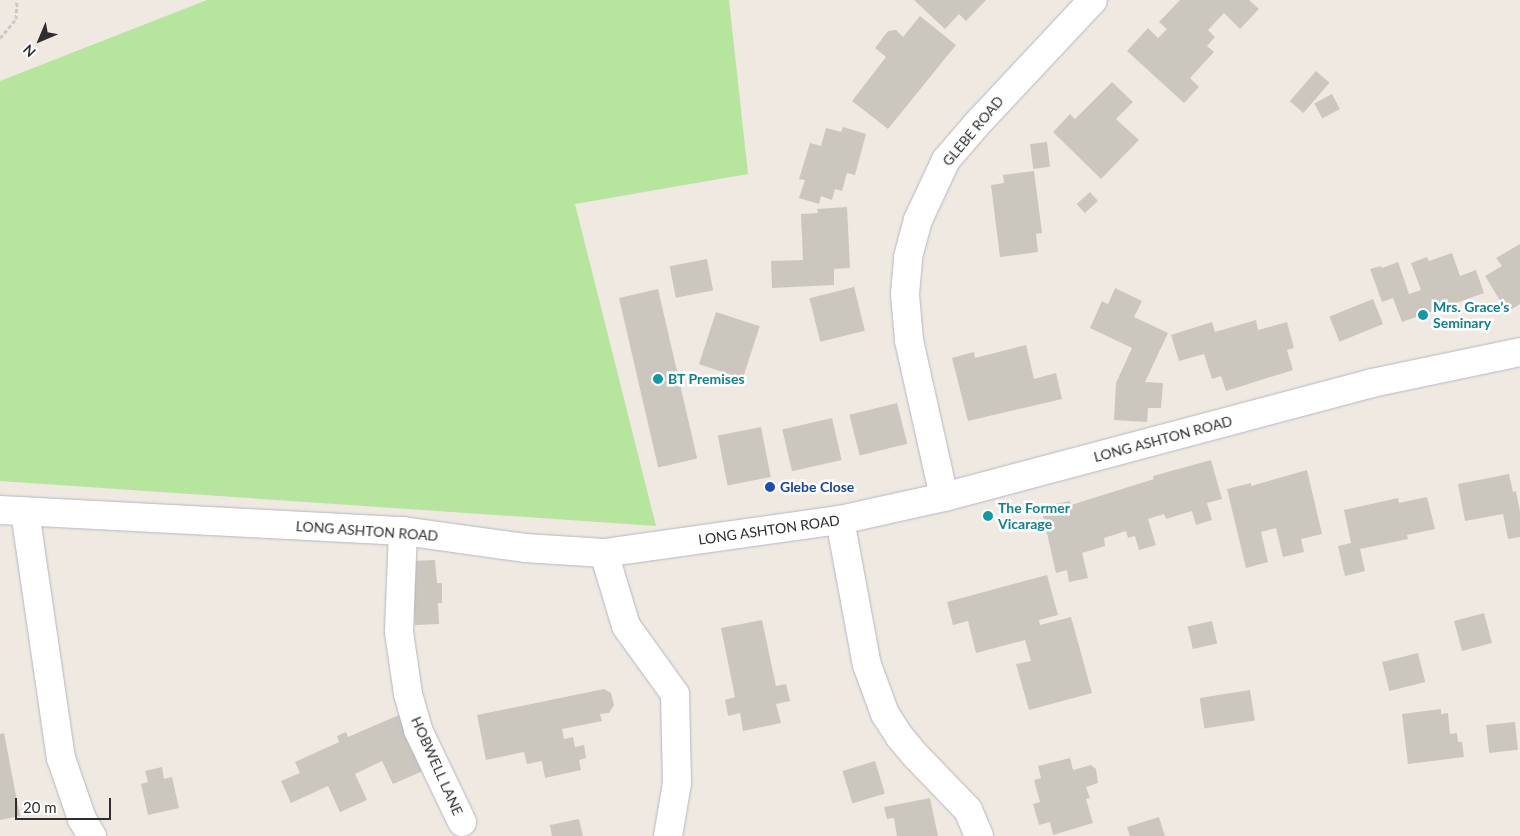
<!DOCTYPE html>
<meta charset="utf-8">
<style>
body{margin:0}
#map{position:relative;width:1520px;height:836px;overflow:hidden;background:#efe9e1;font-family:Lato,sans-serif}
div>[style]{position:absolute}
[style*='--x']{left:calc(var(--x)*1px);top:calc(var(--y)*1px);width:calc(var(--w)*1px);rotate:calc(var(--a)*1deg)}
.green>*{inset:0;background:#b6e59e}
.building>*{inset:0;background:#cbc7bf;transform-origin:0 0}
.path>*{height:3px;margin-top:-1.5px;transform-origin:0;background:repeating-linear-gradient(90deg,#c9c9c9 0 4px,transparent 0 6.5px)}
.roads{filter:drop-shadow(0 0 1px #b4b7c1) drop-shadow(0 0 1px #b4b7c1)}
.minor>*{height:28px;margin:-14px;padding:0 14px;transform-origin:14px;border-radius:14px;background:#fff}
.dots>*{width:14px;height:14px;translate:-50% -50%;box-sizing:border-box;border:2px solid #fff;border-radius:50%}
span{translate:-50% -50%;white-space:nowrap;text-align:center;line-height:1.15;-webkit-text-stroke:5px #fff;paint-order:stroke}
.street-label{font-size:14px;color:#2e2e2e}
.culture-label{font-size:14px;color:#0d838f;font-weight:700}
.left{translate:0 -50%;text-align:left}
.transit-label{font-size:14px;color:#164399;font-weight:700}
.north{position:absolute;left:15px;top:15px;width:50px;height:50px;-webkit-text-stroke:4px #fff;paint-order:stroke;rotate:225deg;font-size:14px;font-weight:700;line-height:20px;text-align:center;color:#2e2e2e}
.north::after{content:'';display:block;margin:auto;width:18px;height:22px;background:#2e2e2e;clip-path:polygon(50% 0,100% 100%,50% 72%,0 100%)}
.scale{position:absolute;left:15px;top:798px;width:96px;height:22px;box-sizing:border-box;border:2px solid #2e2e2e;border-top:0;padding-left:6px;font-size:15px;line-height:18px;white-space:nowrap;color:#2e2e2e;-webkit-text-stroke:4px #fff;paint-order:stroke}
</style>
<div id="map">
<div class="green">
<i style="clip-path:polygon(207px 0,729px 0,748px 174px,575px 204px,656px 526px,0 481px,0 81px)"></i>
</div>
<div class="building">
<i style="clip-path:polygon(914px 0,986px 0,966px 21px,959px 14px,945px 29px)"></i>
<i style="clip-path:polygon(1180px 0,1249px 0,1259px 9px,1240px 29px,1224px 13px,1208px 30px,1215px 37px,1207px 46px,1214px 52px,1190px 78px,1199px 87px,1184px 103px,1127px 51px,1148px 28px,1158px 38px,1167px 29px,1159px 22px)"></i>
<i style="clip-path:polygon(920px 16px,956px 45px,888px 129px,852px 101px,886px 57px,875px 48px,888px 31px,896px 30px,903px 37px)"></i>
<i style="left:1316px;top:71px;width:18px;height:40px;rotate:41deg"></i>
<i style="clip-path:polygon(1112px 82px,1133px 102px,1116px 119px,1139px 140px,1101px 179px,1053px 132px,1070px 114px,1075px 119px)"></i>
<i style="left:1332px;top:94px;width:17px;height:20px;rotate:62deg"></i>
<i style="clip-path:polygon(843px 127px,866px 134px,855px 175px,847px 173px,842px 191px,835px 189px,832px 200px,821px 196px,819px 204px,799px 198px,805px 180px,799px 179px,810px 143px,821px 146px,826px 128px,841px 132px)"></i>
<i style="left:1047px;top:142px;width:25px;height:17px;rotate:83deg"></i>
<i style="clip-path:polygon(1034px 171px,1042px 233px,1036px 234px,1038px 252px,1000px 257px,991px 185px,1004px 183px,1003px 175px)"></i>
<i style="left:1090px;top:192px;width:12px;height:18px;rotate:48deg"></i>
<i style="clip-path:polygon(847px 207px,850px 268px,834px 269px,834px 285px,772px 288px,771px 261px,803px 260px,801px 214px,818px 213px,817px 209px)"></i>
<i style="clip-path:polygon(1520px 244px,1520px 304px,1507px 312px,1485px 276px,1502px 266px,1496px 258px)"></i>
<i style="clip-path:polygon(1452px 253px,1460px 276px,1476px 270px,1484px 293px,1402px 322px,1393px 298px,1382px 302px,1370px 269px,1381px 266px,1382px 268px,1398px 262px,1409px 294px,1421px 290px,1411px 263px,1427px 257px,1429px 261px)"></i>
<i style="left:707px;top:259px;width:32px;height:38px;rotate:79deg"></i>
<i style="left:854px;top:287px;width:45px;height:46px;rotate:76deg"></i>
<i style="clip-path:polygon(1115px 288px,1142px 301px,1134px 317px,1168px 333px,1145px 382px,1163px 383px,1161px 408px,1148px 408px,1147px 422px,1114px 420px,1116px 383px,1132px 348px,1090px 328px,1102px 301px,1108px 304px)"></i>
<i style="left:658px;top:289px;width:174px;height:40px;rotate:77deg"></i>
<i style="left:1373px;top:299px;width:27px;height:47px;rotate:68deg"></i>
<i style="left:716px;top:312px;width:46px;height:55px;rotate:18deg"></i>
<i style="clip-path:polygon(1256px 320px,1258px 330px,1287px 322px,1294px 348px,1287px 350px,1293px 370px,1226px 391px,1221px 376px,1212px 379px,1204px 354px,1179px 361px,1171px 335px,1212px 322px,1215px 332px)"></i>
<i style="clip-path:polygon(1026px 345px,1034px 379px,1056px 373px,1062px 399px,968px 421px,952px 358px,974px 352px,975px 358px)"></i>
<i style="left:897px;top:403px;width:42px;height:49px;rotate:76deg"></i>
<i style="left:832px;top:418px;width:43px;height:51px;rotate:77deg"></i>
<i style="left:761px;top:427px;width:51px;height:44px;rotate:79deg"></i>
<i style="clip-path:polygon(1211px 460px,1222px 499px,1207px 503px,1212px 520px,1196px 525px,1192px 511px,1166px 519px,1164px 514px,1148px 519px,1156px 545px,1139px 550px,1135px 536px,1128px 538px,1126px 531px,1104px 538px,1105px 546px,1082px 553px,1088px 578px,1069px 582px,1067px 570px,1056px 573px,1041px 507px,1070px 501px,1071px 505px,1154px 479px,1153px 476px)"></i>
<i style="clip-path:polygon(1307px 470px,1322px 534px,1301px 539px,1304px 552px,1283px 557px,1276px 528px,1261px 532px,1268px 562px,1246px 568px,1227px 489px,1251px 483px,1251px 486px)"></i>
<i style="clip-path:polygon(1509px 474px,1513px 492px,1516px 491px,1520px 512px,1520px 537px,1508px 539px,1503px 514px,1465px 521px,1458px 484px)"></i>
<i style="clip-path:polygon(1427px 497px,1435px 529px,1407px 535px,1408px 539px,1360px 549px,1365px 571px,1345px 576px,1338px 546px,1351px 543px,1344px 510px,1398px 498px,1399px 503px)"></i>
<i style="clip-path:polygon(435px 560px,437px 583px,442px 583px,442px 603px,438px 603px,439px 624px,415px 625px,412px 561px)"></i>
<i style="clip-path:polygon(1047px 575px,1058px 615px,1039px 620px,1040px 625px,1071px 617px,1092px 693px,1029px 710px,1016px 664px,1031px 661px,1025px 640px,976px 653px,968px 621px,953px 625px,947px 602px)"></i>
<i style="left:1484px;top:613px;width:31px;height:31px;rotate:75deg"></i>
<i style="clip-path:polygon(762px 620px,776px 686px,786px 684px,790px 701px,776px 704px,781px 723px,743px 731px,740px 713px,728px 716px,725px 700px,735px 697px,721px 628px)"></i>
<i style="left:1212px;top:621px;width:23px;height:25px;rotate:77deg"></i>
<i style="left:1418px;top:653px;width:30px;height:37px;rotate:76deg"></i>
<i style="clip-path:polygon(604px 689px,611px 693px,614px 705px,609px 713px,600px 714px,602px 721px,562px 729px,564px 739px,573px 737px,575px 747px,584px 745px,586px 758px,579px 760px,581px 770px,545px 778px,542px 761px,527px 764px,524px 752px,486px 760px,477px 715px)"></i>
<i style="left:1250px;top:690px;width:31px;height:51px;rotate:81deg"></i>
<i style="clip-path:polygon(1441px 709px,1441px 714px,1448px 713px,1450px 734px,1457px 733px,1458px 742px,1462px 742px,1464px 757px,1408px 764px,1402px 714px)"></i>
<i style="clip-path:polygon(399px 715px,423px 771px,393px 784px,382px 761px,355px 774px,367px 800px,340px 812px,328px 786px,291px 803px,281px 781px,300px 773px,295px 762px,339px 742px,337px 736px,346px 732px,348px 737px)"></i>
<i style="left:1515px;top:722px;width:28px;height:29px;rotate:84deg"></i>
<i style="clip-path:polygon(4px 733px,20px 816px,0 820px,0 734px)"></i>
<i style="clip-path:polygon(1070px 758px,1073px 770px,1091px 765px,1096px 769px,1098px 783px,1086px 787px,1090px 798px,1086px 799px,1093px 823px,1053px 835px,1050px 822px,1039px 825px,1033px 804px,1040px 802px,1034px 780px,1041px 778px,1038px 766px)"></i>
<i style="left:875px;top:761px;width:34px;height:34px;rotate:73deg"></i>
<i style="clip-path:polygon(162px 767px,164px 779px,172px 777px,179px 808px,148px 815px,141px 784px,148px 782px,145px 771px)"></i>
<i style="clip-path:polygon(930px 798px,938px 836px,897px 836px,894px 818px,887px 819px,884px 807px)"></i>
<i style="clip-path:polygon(1159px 817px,1165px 836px,1130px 836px,1127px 827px)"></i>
<i style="clip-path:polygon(579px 819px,583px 836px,552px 836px,550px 825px)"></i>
</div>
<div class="path">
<i style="--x:0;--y:38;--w:25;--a:-50"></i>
<i style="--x:16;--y:19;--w:19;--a:-87"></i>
</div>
<div class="roads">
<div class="minor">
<i style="--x:944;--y:497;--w:161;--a:-102.6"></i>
<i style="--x:909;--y:340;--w:46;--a:-95"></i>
<i style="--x:905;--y:294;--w:37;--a:-85"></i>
<i style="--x:908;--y:257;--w:38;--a:-75"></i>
<i style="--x:918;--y:220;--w:66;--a:-65"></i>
<i style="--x:946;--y:160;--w:46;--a:-49.4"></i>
<i style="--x:976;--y:125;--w:171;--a:-46.9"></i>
<i style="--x:0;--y:510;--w:404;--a:3"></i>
<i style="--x:403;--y:531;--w:123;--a:7.9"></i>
<i style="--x:525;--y:548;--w:79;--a:3.6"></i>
<i style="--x:604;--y:553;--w:238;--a:-8"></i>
<i style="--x:840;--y:520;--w:107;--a:-12.5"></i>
<i style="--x:944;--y:497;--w:443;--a:-14.9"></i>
<i style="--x:1372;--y:383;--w:151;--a:-11.8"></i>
<i style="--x:25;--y:512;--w:249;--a:81.7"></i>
<i style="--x:61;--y:758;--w:65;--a:71"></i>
<i style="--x:82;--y:819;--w:20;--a:60"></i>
<i style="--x:840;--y:520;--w:147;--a:79.5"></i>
<i style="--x:867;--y:665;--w:52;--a:69.8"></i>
<i style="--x:885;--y:714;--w:27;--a:57"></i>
<i style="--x:900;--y:737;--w:25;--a:50"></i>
<i style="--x:916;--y:756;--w:75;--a:46.1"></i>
<i style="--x:968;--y:810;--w:28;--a:67"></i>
<i style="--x:403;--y:531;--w:101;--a:92.3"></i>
<i style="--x:399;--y:632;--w:63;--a:81.7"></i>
<i style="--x:408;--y:694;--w:37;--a:74"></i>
<i style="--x:418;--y:730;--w:102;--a:64.4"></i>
<i style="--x:604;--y:553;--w:76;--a:73.2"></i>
<i style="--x:626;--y:626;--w:84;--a:54.2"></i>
<i style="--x:675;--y:694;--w:89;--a:88.7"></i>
<i style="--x:677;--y:783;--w:54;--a:99.6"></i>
</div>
</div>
<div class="dots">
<i style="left:1423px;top:315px;background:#0f9aa8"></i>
<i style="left:658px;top:379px;background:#0f9aa8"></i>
<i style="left:770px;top:487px;background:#1a4fb4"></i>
<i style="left:988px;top:516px;background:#0f9aa8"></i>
</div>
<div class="street-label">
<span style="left:973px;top:131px;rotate:-50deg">GLEBE ROAD</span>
<span style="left:1163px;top:439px;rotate:-15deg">LONG ASHTON ROAD</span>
<span style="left:769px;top:530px;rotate:-8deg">LONG ASHTON ROAD</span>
<span style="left:367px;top:531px;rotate:4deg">LONG ASHTON ROAD</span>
<span style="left:437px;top:766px;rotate:66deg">HOBWELL LANE</span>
</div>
<div class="culture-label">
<span class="left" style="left:1433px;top:315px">Mrs. Grace’s<br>Seminary</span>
<span class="left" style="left:668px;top:379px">BT Premises</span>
<span class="left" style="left:998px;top:516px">The Former<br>Vicarage</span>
</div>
<div class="transit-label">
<span class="left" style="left:780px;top:487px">Glebe Close</span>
</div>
<div class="north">N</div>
<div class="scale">20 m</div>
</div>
